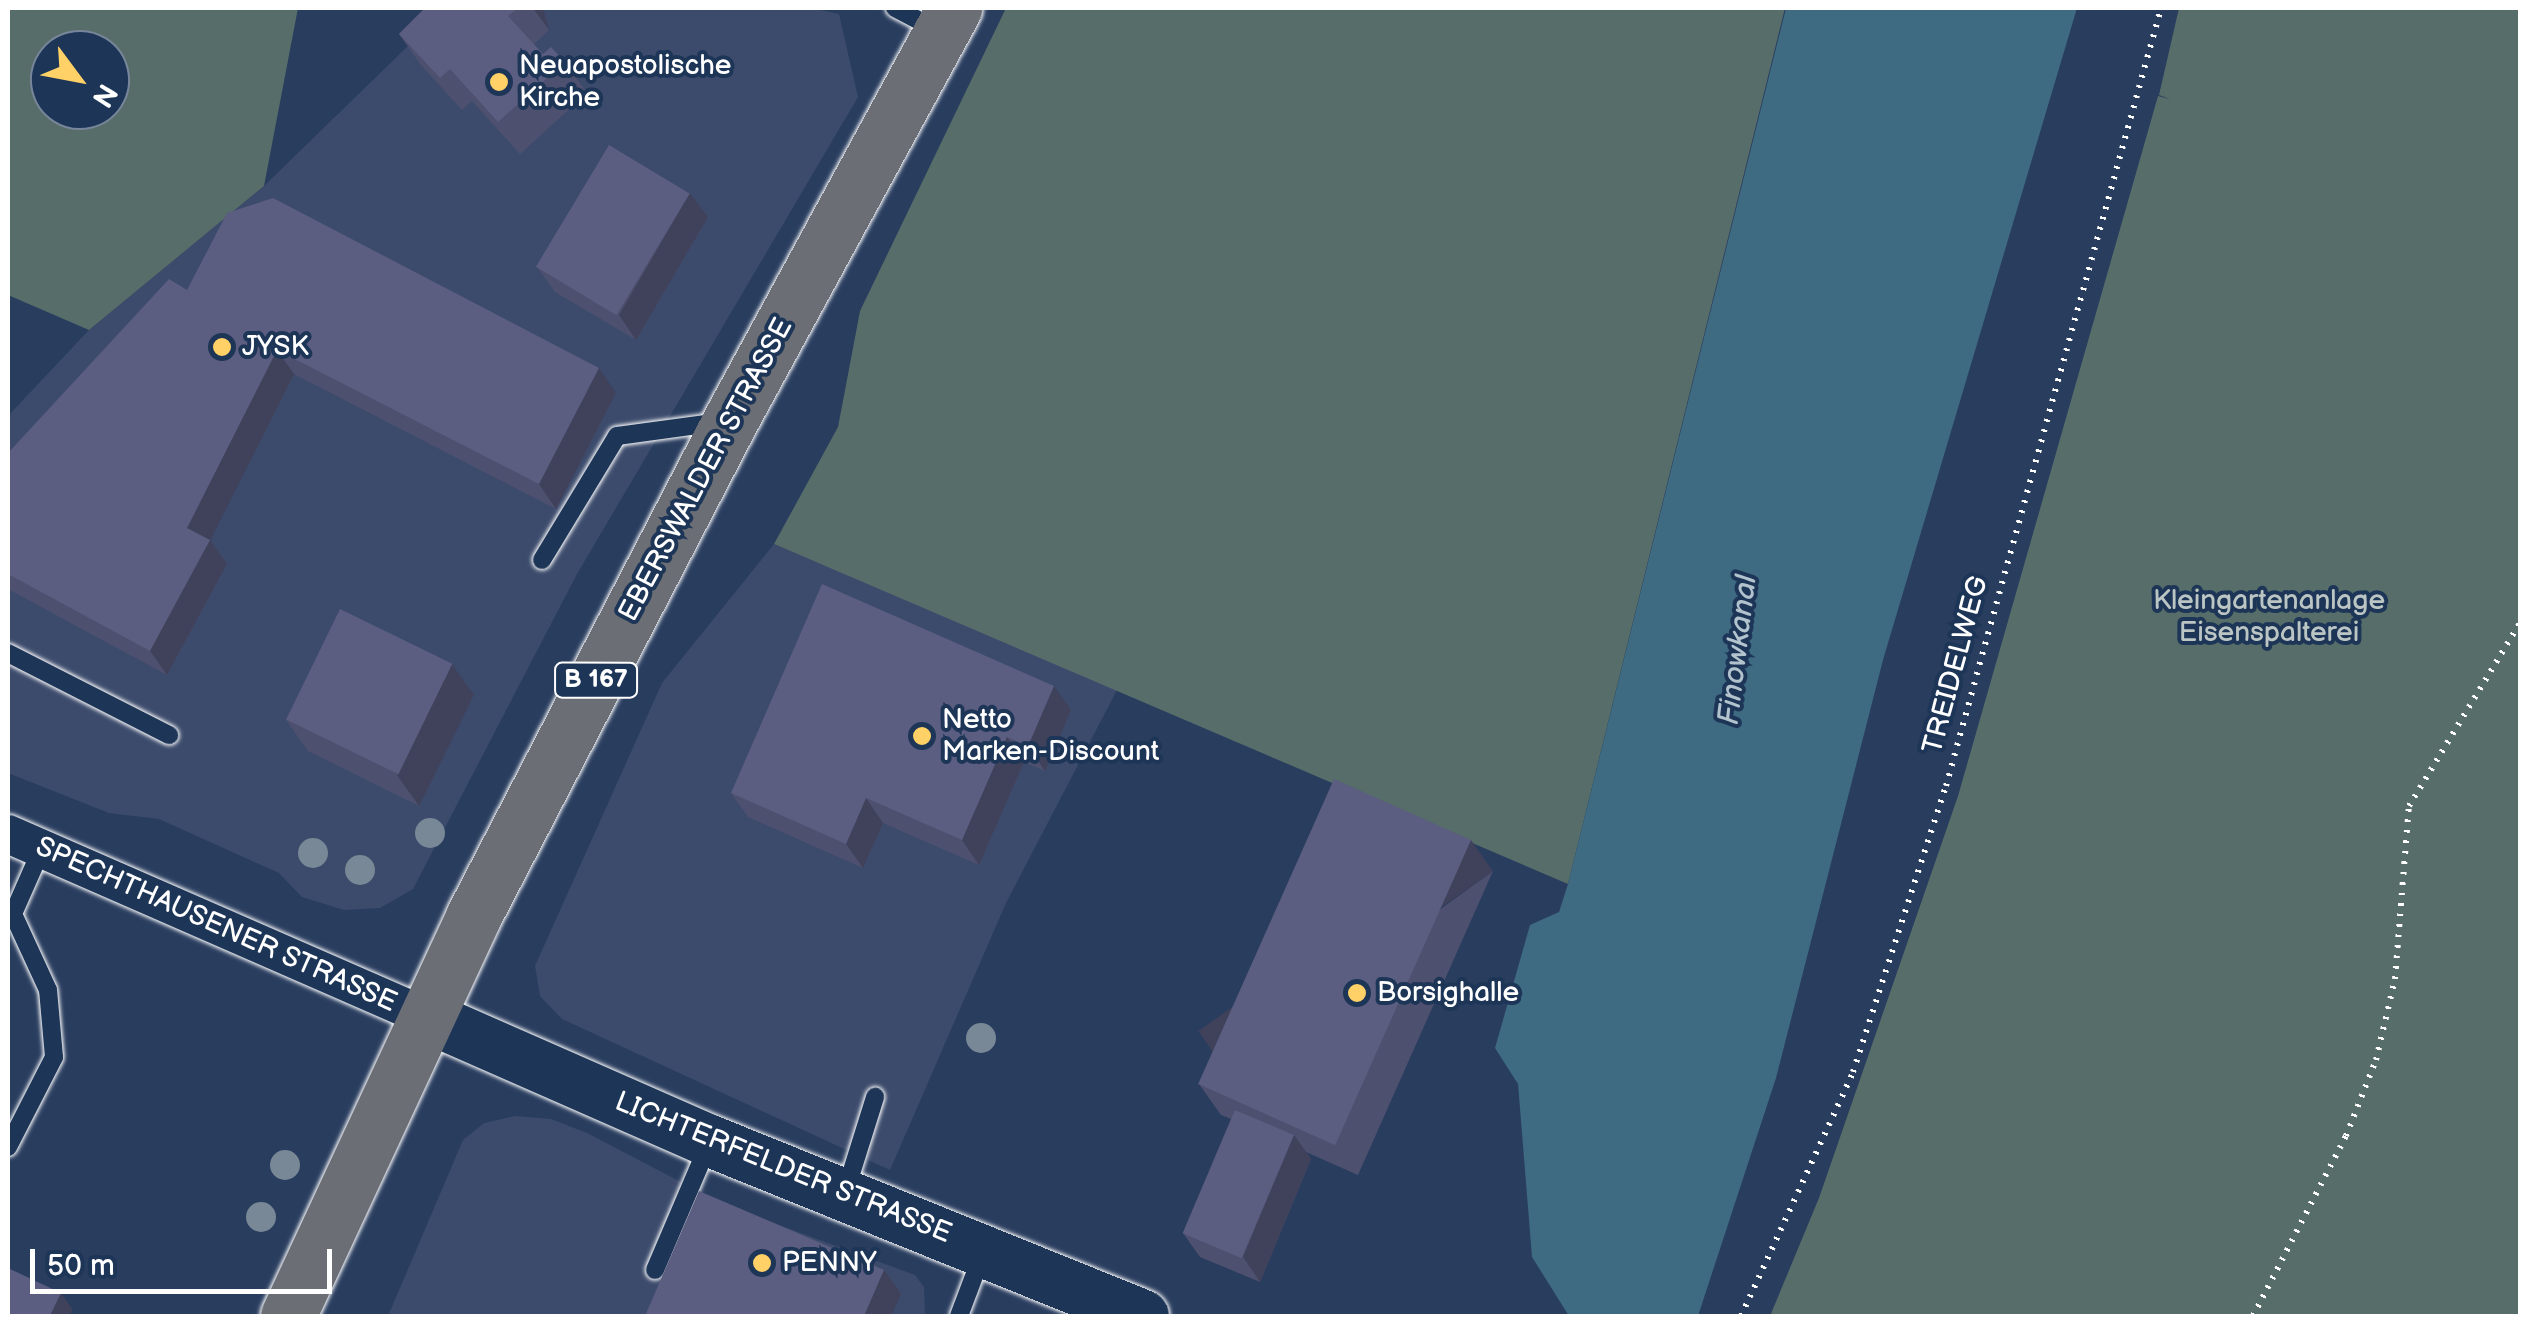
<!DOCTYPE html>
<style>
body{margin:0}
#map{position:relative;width:2528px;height:1324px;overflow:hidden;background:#293d5f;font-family:"Balsamiq Sans",sans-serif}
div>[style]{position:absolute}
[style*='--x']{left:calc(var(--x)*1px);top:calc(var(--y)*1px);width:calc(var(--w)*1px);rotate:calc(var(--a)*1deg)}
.built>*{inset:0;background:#3c4b6c}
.green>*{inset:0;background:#566d69}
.water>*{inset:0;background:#3e6a82}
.path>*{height:6px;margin-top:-3px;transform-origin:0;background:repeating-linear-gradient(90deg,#fff 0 2.5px,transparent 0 10.5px)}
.roads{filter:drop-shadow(0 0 2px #fff) drop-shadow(0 0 2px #fff)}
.lane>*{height:18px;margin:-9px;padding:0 9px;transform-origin:9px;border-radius:9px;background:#1d3557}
.street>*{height:38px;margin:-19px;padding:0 19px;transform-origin:19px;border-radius:19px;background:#1d3557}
.secondary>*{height:52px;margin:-26px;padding:0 26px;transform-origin:26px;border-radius:26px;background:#1d3557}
.primary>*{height:55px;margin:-27.5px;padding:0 27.5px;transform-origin:27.5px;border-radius:27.5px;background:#6b6f75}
.trees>*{width:30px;height:30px;margin:-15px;border-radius:50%;background:#798896}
.wall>*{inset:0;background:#4e506f}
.shaded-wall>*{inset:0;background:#40415a;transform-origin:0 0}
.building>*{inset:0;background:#5b5d81;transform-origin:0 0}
.dots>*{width:28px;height:28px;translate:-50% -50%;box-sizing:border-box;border:5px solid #1d3557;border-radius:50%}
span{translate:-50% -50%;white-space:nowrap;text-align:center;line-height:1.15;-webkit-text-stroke:8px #1d3557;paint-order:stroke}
.shield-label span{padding:2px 8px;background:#1d3557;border:2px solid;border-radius:8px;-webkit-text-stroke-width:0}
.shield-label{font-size:25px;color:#fff;font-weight:700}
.poi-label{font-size:28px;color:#fff}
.left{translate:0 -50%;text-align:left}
.street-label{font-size:28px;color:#fff}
.park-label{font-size:28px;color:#bbc5c3}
.water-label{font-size:30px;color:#b2c3cd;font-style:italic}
.frame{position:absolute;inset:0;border:10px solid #fff;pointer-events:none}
.north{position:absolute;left:30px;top:30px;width:100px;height:100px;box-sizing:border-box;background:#1d3557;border:2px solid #77869a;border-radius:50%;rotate:122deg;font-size:28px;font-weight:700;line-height:40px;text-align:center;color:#fff}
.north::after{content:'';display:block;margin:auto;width:35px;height:45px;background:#ffd166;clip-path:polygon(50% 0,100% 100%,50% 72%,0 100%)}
.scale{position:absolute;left:30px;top:1249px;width:302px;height:45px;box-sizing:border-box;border:5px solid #fff;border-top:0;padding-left:12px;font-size:30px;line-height:35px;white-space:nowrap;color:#fff;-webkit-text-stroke:8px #1d3557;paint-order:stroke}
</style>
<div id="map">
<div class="built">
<i style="clip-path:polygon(447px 8px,811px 8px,839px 14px,858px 97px,577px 574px,413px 889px,380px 908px,344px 910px,302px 897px,279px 873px,159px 819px,109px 813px,8px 773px,8px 416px,89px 330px,264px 186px)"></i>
<i style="clip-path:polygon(774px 544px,1118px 688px,1006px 903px,890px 1170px,562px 1019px,540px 996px,535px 966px,662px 683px)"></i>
<i style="clip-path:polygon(515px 1116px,551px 1119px,587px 1133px,727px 1206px,915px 1275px,924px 1287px,925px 1316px,388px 1316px,463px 1140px,484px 1123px)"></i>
</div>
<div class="green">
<i style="clip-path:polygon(evenodd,8px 8px,298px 8px,264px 186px,89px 330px,8px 295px,8px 8px,50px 50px,110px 50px,110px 110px,50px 110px,50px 50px)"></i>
<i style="clip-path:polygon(1006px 8px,1785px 8px,1568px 884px,774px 544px,838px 427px,860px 311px)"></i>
<i style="clip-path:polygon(2179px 8px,2520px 8px,2520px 1316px,1770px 1316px,1819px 1198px,1958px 796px,2158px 96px,2170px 99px,2159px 95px)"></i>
</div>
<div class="water">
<i style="clip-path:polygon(1786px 8px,2077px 8px,1883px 660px,1776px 1078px,1698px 1316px,1569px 1316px,1532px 1257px,1518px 1084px,1495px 1048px,1530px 925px,1559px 912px,1568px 884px)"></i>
</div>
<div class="path">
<i style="--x:1741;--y:1316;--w:268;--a:-65.3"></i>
<i style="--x:1853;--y:1072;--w:301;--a:-72"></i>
<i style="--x:1946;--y:786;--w:807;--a:-74.55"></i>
<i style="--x:2253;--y:1316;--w:203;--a:-62.7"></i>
<i style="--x:2346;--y:1136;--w:82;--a:-68.5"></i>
<i style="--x:2376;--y:1060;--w:83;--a:-76.8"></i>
<i style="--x:2395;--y:979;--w:174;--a:-85.4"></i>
<i style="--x:2409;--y:806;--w:214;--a:-58.8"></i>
</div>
<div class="roads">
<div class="lane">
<i style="--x:895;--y:8;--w:47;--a:27.6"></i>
<i style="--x:542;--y:560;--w:145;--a:-58.8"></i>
<i style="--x:617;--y:436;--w:103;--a:-7.8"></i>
<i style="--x:8;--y:653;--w:181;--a:27"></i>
<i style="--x:8;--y:1147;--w:101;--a:-62.9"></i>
<i style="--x:54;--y:1057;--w:67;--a:-95.1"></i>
<i style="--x:48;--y:990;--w:84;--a:-114.7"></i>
<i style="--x:13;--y:914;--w:72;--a:-66.3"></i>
<i style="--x:845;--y:1193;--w:101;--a:-72.6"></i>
<i style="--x:655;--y:1270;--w:135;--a:-66.9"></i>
<i style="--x:959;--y:1316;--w:65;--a:-69.3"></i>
</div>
<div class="street">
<i style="--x:8;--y:834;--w:455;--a:23.6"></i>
</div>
<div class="secondary">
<i style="--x:425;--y:1016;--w:311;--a:23.7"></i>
<i style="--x:710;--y:1141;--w:467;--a:22"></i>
</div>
<div class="primary">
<i style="--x:288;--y:1316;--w:440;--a:-65.1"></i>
<i style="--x:473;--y:917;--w:559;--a:-62.61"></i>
<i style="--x:730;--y:421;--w:470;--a:-61.5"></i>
</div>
</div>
<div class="trees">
<i style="left:430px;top:833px"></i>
<i style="left:313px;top:853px"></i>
<i style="left:360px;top:870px"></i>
<i style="left:981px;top:1038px"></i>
<i style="left:285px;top:1165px"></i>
<i style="left:261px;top:1217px"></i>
</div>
<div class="wall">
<i style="clip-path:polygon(425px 8px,543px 8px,549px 30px,534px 44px,543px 54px,565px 62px,587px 93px,520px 154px,472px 101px,462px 110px,421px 65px,399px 34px)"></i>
<i style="clip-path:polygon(690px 193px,708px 217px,636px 340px,555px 292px,537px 267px)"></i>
<i style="clip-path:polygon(187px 290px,616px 393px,556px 509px,294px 374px,210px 540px,227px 564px,167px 675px,8px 589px,8px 453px)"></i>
<i style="clip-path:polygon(452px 664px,474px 695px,419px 806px,308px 751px,286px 720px)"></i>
<i style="clip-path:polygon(1071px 710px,1045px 771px,1024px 762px,979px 865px,883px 823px,863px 868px,748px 817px,731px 793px)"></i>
<i style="clip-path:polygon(1493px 871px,1358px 1175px,1306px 1152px,1311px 1159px,1260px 1282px,1200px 1257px,1183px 1233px,1231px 1119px,1221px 1115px,1199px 1084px)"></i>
</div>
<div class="shaded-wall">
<i style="clip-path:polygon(533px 8px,543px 8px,549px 30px)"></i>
<i style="clip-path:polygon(690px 193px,708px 217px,636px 340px,619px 315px)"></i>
<i style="clip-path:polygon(277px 350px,294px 374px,208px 545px,210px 540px,227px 564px,167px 675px,150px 651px,187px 528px)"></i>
<i style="clip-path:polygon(599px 368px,616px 393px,556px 509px,539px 484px)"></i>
<i style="clip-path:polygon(452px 664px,474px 695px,419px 806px,397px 775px)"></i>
<i style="clip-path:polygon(1054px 686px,1071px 710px,1045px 771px,1028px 746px)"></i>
<i style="clip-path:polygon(1007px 737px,1024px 762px,979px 865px,962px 840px)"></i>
<i style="clip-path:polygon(866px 798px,883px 823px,863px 868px,846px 844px)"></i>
<i style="left:1471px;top:840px;width:38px;height:333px;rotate:55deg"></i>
<i style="clip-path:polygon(1294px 1135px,1311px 1159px,1260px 1282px,1243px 1257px)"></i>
<i style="clip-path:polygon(884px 1270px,901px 1294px,891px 1316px,864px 1316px)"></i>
<i style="clip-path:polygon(61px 1293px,73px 1310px,69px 1316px,50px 1316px)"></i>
</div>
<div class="building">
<i style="clip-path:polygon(425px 8px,518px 8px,508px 16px,543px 54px,551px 47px,565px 62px,498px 122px,450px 69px,440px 78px,399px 34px)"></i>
<i style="left:609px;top:145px;width:94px;height:142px;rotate:31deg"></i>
<i style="clip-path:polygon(273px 198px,599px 368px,539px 484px,277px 350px,187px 528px,210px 540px,150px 651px,8px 574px,8px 453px,169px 279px,187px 290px,227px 213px)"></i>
<i style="clip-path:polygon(822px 584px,1054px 686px,1028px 746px,1007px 737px,962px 840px,866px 798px,846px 844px,731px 793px)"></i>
<i style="left:340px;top:609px;width:125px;height:123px;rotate:26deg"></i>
<i style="left:1334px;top:779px;width:150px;height:334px;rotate:24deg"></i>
<i style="left:1235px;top:1110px;width:64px;height:134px;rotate:23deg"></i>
<i style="clip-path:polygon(699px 1191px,884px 1270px,864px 1316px,645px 1316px)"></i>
<i style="clip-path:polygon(8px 1268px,61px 1293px,50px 1316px,8px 1316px)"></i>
</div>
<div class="dots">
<i style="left:499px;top:82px;background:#ffd166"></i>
<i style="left:222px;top:347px;background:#ffd166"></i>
<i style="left:922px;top:736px;background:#ffd166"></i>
<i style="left:1357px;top:993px;background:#ffd166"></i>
<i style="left:762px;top:1263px;background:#ffd166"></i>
</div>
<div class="shield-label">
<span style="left:596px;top:680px">B 167</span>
</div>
<div class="poi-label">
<span class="left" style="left:519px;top:82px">Neuapostolische<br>Kirche</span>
<span class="left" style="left:242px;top:347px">JYSK</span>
<span class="left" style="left:942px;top:736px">Netto<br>Marken-Discount</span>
<span class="left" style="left:1377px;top:993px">Borsighalle</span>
<span class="left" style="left:782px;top:1263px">PENNY</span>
</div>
<div class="street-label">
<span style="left:706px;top:470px;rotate:-62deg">EBERSWALDER STRASSE</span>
<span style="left:1956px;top:665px;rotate:-75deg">TREIDELWEG</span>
<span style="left:216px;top:925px;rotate:24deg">SPECHTHAUSENER STRASSE</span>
<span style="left:783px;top:1168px;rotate:22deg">LICHTERFELDER STRASSE</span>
</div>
<div class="park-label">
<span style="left:2269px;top:617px">Kleingartenanlage<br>Eisenspalterei</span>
</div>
<div class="water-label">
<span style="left:1738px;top:650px;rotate:-83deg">Finowkanal</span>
</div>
<div class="frame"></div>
<div class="north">N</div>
<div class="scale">50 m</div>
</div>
